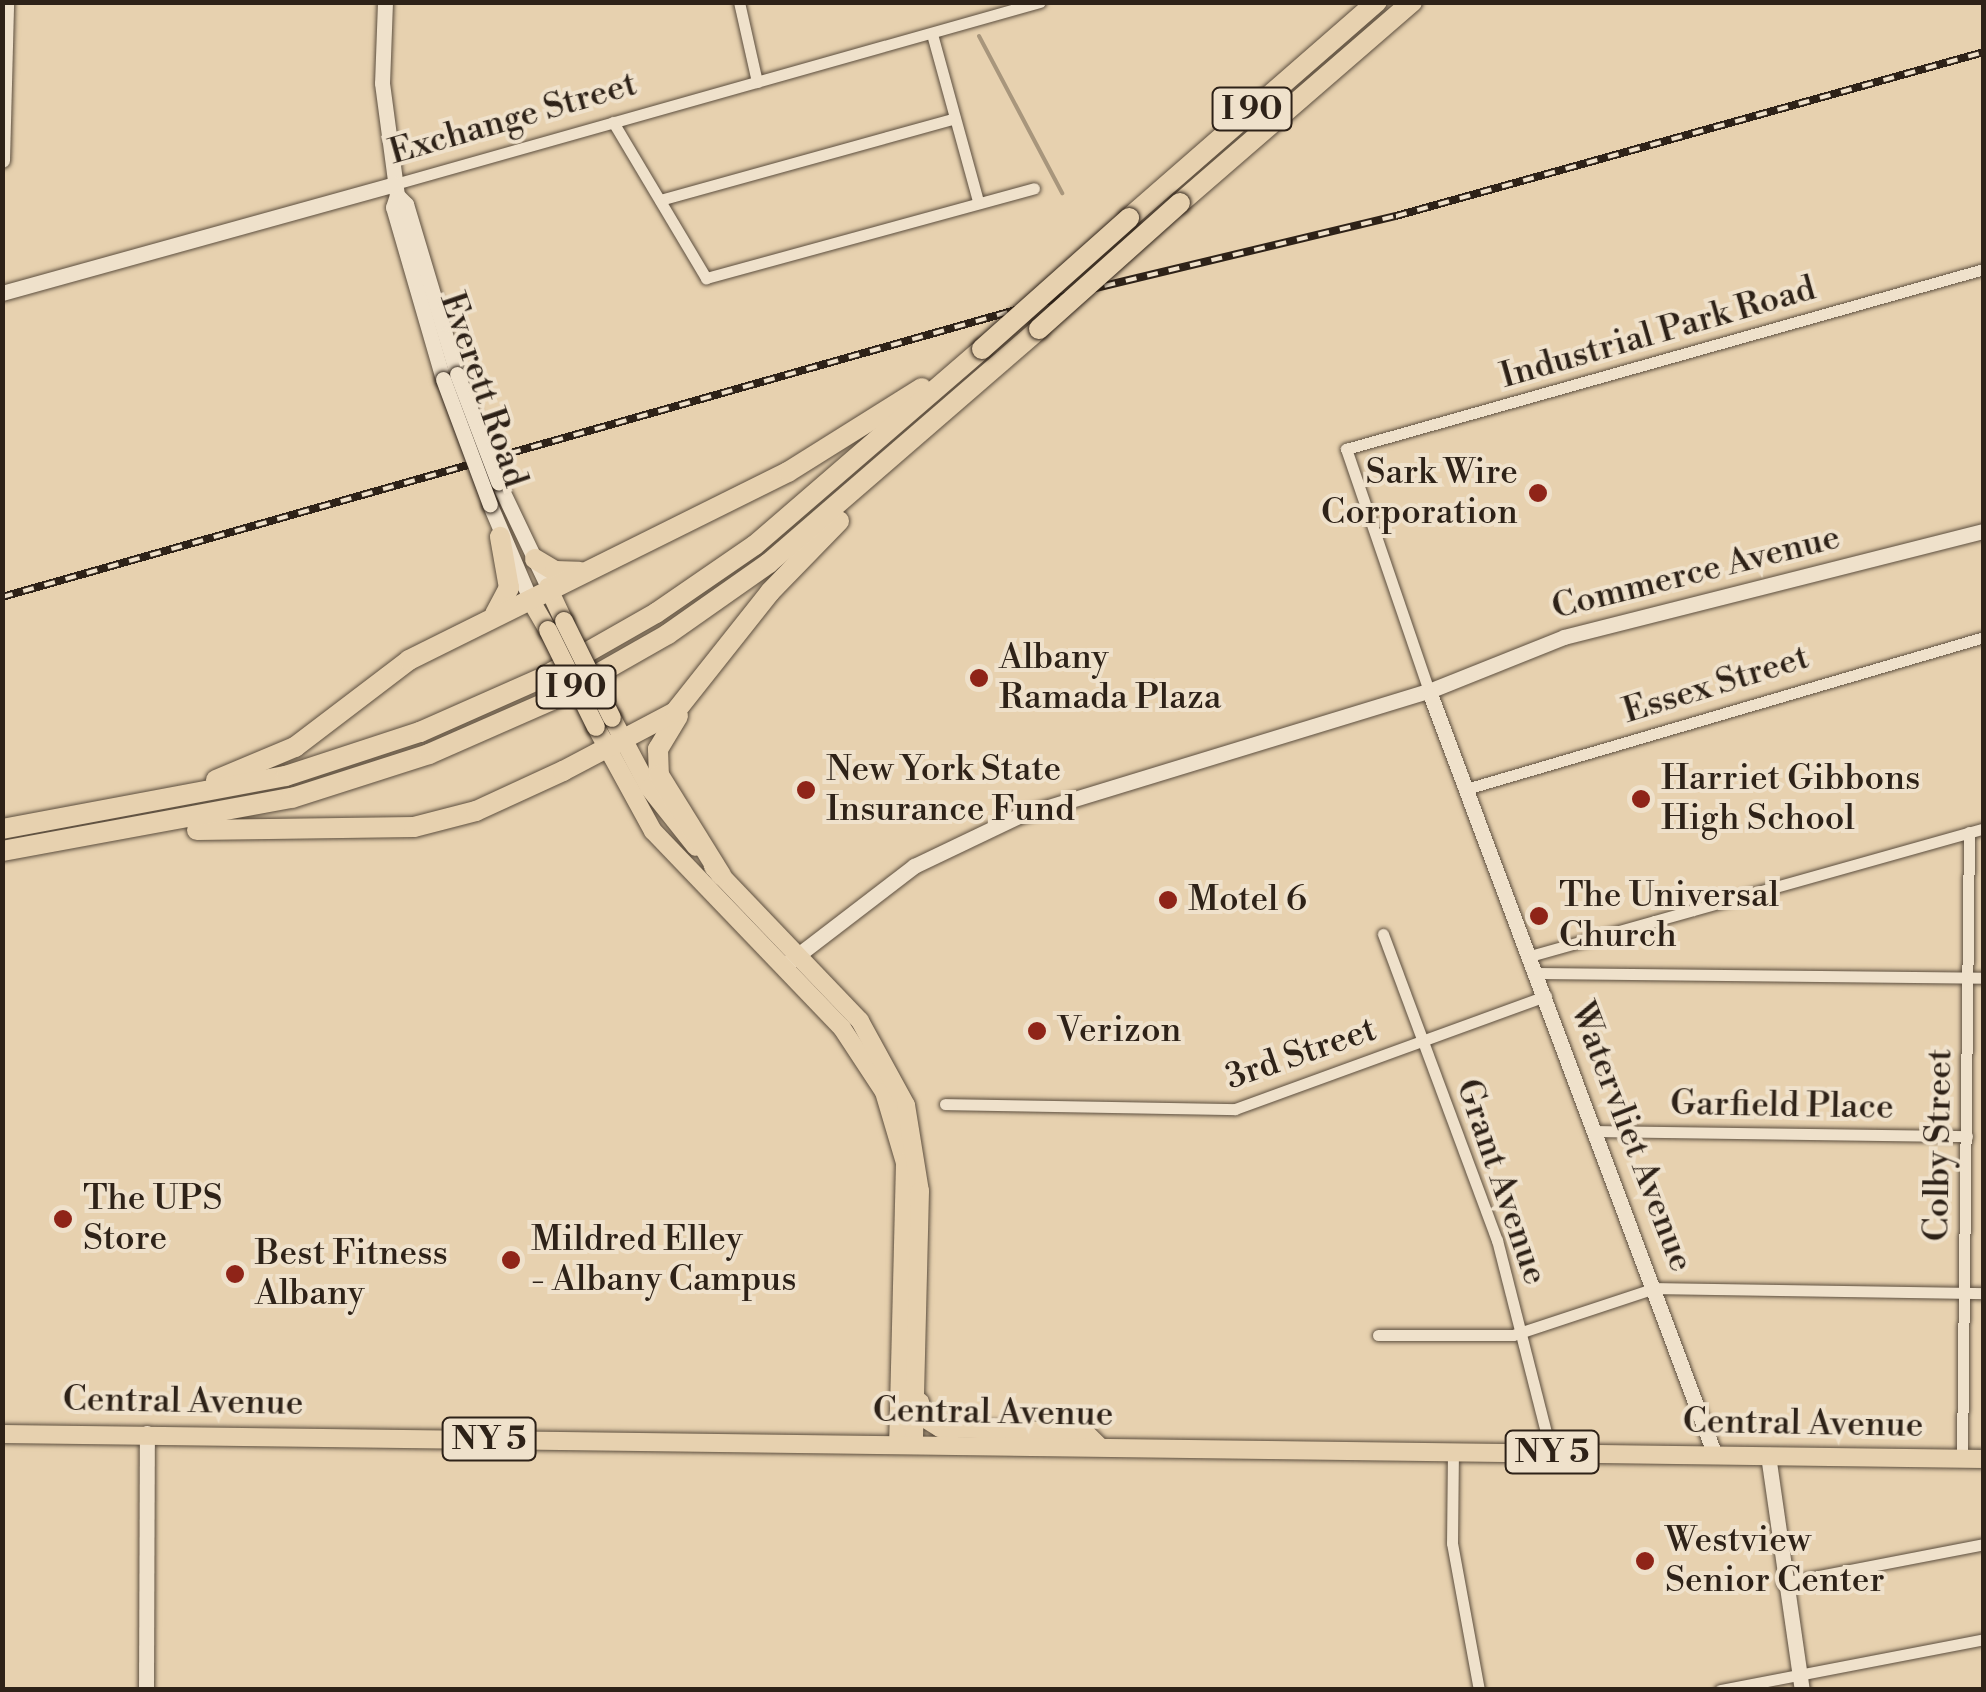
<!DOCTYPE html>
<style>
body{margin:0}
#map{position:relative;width:1986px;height:1692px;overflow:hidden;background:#e7d1af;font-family:"Libre Bodoni",serif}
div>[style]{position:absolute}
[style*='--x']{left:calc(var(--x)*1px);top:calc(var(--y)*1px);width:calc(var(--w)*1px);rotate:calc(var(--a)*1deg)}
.stream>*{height:4px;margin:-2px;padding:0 2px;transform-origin:2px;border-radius:2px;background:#a8967c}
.roads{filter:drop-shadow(0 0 2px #5c4e3e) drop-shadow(0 0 2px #5c4e3e)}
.street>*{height:11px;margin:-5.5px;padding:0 5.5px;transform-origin:5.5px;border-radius:5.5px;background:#efe1cb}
.secondary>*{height:15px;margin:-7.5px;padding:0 7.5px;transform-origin:7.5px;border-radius:7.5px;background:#efe1cb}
.primary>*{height:18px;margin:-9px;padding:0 9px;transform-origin:9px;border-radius:9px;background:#e7d1af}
.highway>*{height:20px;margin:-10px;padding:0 10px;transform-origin:10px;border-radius:10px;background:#e7d1af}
.rail>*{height:8px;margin-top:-4px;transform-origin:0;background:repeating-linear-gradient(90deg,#efe1cb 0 11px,#2e2218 0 22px);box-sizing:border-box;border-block:2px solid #2e2218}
.bridges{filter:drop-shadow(0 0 2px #2e2218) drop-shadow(0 0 2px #2e2218)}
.secondary-bridge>*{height:15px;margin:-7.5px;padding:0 7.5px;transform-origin:7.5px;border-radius:7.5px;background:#efe1cb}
.primary-bridge>*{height:18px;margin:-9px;padding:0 9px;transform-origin:9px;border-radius:9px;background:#e7d1af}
.highway-bridge>*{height:20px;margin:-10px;padding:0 10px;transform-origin:10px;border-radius:10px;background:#e7d1af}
.dots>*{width:28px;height:28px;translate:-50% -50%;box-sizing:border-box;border:5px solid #efe1cb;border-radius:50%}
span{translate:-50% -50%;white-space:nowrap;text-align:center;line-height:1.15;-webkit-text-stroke:8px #efe1cb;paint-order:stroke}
.shield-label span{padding:2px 8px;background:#efe1cb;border:2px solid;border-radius:8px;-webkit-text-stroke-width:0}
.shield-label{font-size:32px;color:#2e2218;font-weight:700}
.street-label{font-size:35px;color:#2e2218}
.poi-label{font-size:35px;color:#2e2218}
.right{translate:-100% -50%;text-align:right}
.left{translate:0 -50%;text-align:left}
.frame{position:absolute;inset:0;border:5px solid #2e2218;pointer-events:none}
</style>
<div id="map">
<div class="stream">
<i style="--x:979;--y:36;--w:178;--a:62.1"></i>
</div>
<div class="roads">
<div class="street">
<i style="--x:739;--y:2;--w:82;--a:77.3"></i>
<i style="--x:932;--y:34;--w:173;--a:74.6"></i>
<i style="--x:613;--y:122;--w:182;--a:59.2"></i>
<i style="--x:706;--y:278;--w:340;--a:-15.3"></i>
<i style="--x:395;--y:184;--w:670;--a:-15.76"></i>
<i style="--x:660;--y:200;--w:306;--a:-15.5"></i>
<i style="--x:1429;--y:691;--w:256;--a:-108.9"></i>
<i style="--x:1346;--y:449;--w:663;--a:-15.76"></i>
<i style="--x:1466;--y:789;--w:540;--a:-16.35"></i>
<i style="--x:1383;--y:934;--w:327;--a:69.6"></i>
<i style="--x:1497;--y:1240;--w:219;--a:75.7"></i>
<i style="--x:1530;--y:956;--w:472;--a:-15.7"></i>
<i style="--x:1537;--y:973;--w:447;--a:0.6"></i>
<i style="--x:945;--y:1104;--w:290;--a:1"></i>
<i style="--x:1235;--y:1109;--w:331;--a:-20"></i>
<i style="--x:1597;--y:1131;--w:370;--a:0.8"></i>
<i style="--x:1378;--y:1335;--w:135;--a:0"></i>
<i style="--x:1513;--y:1335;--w:150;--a:-18.3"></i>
<i style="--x:1655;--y:1288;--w:329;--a:0.9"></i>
<i style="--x:1453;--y:1449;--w:94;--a:90.6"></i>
<i style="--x:1452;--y:1543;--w:149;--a:79.6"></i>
<i style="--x:1962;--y:1458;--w:626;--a:-89.36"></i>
<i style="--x:1782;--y:1583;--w:206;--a:-10.9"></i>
<i style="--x:1720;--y:1690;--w:269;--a:-10.9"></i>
</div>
<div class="secondary">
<i style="--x:385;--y:2;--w:81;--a:92.1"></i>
<i style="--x:382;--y:83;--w:113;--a:82.4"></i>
<i style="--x:397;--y:195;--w:13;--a:108"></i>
<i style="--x:393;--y:207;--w:179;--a:73.8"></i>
<i style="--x:2;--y:160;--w:158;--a:-88.5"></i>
<i style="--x:397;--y:195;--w:13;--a:45"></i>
<i style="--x:406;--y:204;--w:177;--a:73.3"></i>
<i style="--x:2;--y:293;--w:408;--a:-15.5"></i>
<i style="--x:498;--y:482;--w:116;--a:64.5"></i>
<i style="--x:490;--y:505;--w:102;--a:66.9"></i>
<i style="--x:1429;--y:691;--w:814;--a:69.49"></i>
<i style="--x:789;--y:962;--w:158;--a:-37.5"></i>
<i style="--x:914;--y:866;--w:116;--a:-25.5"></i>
<i style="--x:1019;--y:816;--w:429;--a:-17"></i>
<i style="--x:1429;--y:691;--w:145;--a:-21.8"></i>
<i style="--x:1564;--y:637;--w:433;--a:-14.2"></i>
<i style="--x:1768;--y:1455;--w:237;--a:81.8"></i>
<i style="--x:146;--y:1690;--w:257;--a:-89.8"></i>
</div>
<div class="primary">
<i style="--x:548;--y:587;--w:38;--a:65"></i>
<i style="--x:530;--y:599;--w:36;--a:60"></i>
<i style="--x:612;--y:718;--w:79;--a:62.1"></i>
<i style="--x:649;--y:788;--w:75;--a:51.5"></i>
<i style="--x:596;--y:727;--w:119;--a:61.3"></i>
<i style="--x:653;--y:831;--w:273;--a:46.2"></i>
<i style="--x:842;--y:1028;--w:77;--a:56.7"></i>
<i style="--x:884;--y:1092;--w:74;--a:73.5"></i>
<i style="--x:905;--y:1163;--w:281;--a:91.4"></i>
<i style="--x:713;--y:867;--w:213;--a:46.3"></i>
<i style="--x:860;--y:1021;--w:96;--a:61.3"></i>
<i style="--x:906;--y:1105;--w:87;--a:80.8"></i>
<i style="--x:920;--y:1191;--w:253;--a:91.4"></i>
<i style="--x:920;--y:1402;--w:16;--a:76"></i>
<i style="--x:924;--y:1418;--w:19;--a:32"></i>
<i style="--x:940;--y:1428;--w:145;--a:1.6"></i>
<i style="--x:1085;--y:1432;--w:20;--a:45"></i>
<i style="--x:2;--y:1434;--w:1982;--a:0.72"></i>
</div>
<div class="highway">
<i style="--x:1180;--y:203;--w:307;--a:-40.9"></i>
<i style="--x:1129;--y:218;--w:329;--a:-41.1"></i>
<i style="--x:535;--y:559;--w:23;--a:31"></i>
<i style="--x:555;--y:571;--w:24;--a:2"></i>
<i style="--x:495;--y:614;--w:30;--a:-62"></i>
<i style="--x:509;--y:588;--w:52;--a:-100"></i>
<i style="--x:678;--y:716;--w:39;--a:121"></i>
<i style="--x:658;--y:749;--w:26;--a:88"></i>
<i style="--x:659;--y:775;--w:118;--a:58.2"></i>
<i style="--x:216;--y:780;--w:86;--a:-22.7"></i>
<i style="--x:295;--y:747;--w:143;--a:-37.3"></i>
<i style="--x:409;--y:660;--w:423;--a:-26.4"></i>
<i style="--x:788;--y:472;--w:158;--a:-32.1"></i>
<i style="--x:2;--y:829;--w:289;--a:-10.6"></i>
<i style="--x:286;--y:776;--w:141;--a:-18.2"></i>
<i style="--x:420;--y:732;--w:133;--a:-23.9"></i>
<i style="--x:542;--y:678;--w:131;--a:-29.7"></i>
<i style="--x:656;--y:613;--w:120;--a:-34.5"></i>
<i style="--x:755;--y:545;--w:300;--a:-40.8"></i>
<i style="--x:197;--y:830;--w:217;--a:-0.8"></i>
<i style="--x:414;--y:827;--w:64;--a:-14.5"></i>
<i style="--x:476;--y:811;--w:96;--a:-24.7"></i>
<i style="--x:563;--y:771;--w:127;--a:-27.8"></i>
<i style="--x:675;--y:712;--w:153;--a:-51.6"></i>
<i style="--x:770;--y:592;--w:99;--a:-45.8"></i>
<i style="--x:2;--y:851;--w:295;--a:-10.4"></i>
<i style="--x:292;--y:798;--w:144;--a:-17.8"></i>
<i style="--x:429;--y:754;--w:134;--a:-23.7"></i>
<i style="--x:552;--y:700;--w:133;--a:-29.6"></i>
<i style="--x:668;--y:634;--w:123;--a:-35.1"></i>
<i style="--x:769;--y:563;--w:357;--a:-40.9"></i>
</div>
</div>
<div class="rail">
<i style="--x:2;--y:597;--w:1123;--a:-15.81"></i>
<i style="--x:1083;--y:291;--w:322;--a:-13.5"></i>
<i style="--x:1396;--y:216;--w:610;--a:-15.58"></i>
</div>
<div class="bridges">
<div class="secondary-bridge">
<i style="--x:457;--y:374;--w:116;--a:69.2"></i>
<i style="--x:443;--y:379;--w:134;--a:69.5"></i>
</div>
<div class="primary-bridge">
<i style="--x:564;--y:621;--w:108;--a:63.7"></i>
<i style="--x:548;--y:630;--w:108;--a:63.7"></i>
</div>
<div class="highway-bridge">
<i style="--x:1039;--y:329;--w:189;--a:-41.8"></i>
<i style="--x:982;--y:349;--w:197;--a:-41.7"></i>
</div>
</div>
<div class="dots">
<i style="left:1538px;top:493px;background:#8f2418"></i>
<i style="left:979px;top:678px;background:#8f2418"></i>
<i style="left:806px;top:790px;background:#8f2418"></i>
<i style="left:1641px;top:799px;background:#8f2418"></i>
<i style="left:1168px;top:900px;background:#8f2418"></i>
<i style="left:1539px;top:916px;background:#8f2418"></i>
<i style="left:1037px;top:1031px;background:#8f2418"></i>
<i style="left:63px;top:1219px;background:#8f2418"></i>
<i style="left:511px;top:1260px;background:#8f2418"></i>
<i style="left:235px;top:1274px;background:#8f2418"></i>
<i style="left:1645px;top:1561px;background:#8f2418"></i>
</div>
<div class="shield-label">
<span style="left:1252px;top:109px">I 90</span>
<span style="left:576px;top:687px">I 90</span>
<span style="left:489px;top:1439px">NY 5</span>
<span style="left:1552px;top:1452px">NY 5</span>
</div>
<div class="street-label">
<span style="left:513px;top:119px;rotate:-16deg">Exchange Street</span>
<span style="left:1658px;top:333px;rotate:-16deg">Industrial Park Road</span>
<span style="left:483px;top:390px;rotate:71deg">Everett Road</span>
<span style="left:1696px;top:573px;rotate:-14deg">Commerce Avenue</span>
<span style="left:1716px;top:685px;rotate:-17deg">Essex Street</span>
<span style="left:1301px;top:1054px;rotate:-19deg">3rd Street</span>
<span style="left:1782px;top:1106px;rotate:1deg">Garfield Place</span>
<span style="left:1631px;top:1137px;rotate:69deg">Watervliet Avenue</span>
<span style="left:1939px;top:1145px;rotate:-89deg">Colby Street</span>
<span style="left:1501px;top:1182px;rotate:71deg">Grant Avenue</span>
<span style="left:183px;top:1402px;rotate:1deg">Central Avenue</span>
<span style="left:993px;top:1413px;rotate:1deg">Central Avenue</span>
<span style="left:1803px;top:1424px;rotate:1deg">Central Avenue</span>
</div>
<div class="poi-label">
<span class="right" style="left:1518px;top:493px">Sark Wire<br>Corporation</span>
<span class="left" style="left:999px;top:678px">Albany<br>Ramada Plaza</span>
<span class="left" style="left:826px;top:790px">New York State<br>Insurance Fund</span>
<span class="left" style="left:1661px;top:799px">Harriet Gibbons<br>High School</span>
<span class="left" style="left:1559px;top:916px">The Universal<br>Church</span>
<span class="left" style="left:1188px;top:900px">Motel 6</span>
<span class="left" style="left:1057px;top:1031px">Verizon</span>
<span class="left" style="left:83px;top:1219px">The UPS<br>Store</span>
<span class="left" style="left:531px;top:1260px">Mildred Elley<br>- Albany Campus</span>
<span class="left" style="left:255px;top:1274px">Best Fitness<br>Albany</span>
<span class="left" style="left:1665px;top:1561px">Westview<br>Senior Center</span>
</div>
<div class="frame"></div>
</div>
